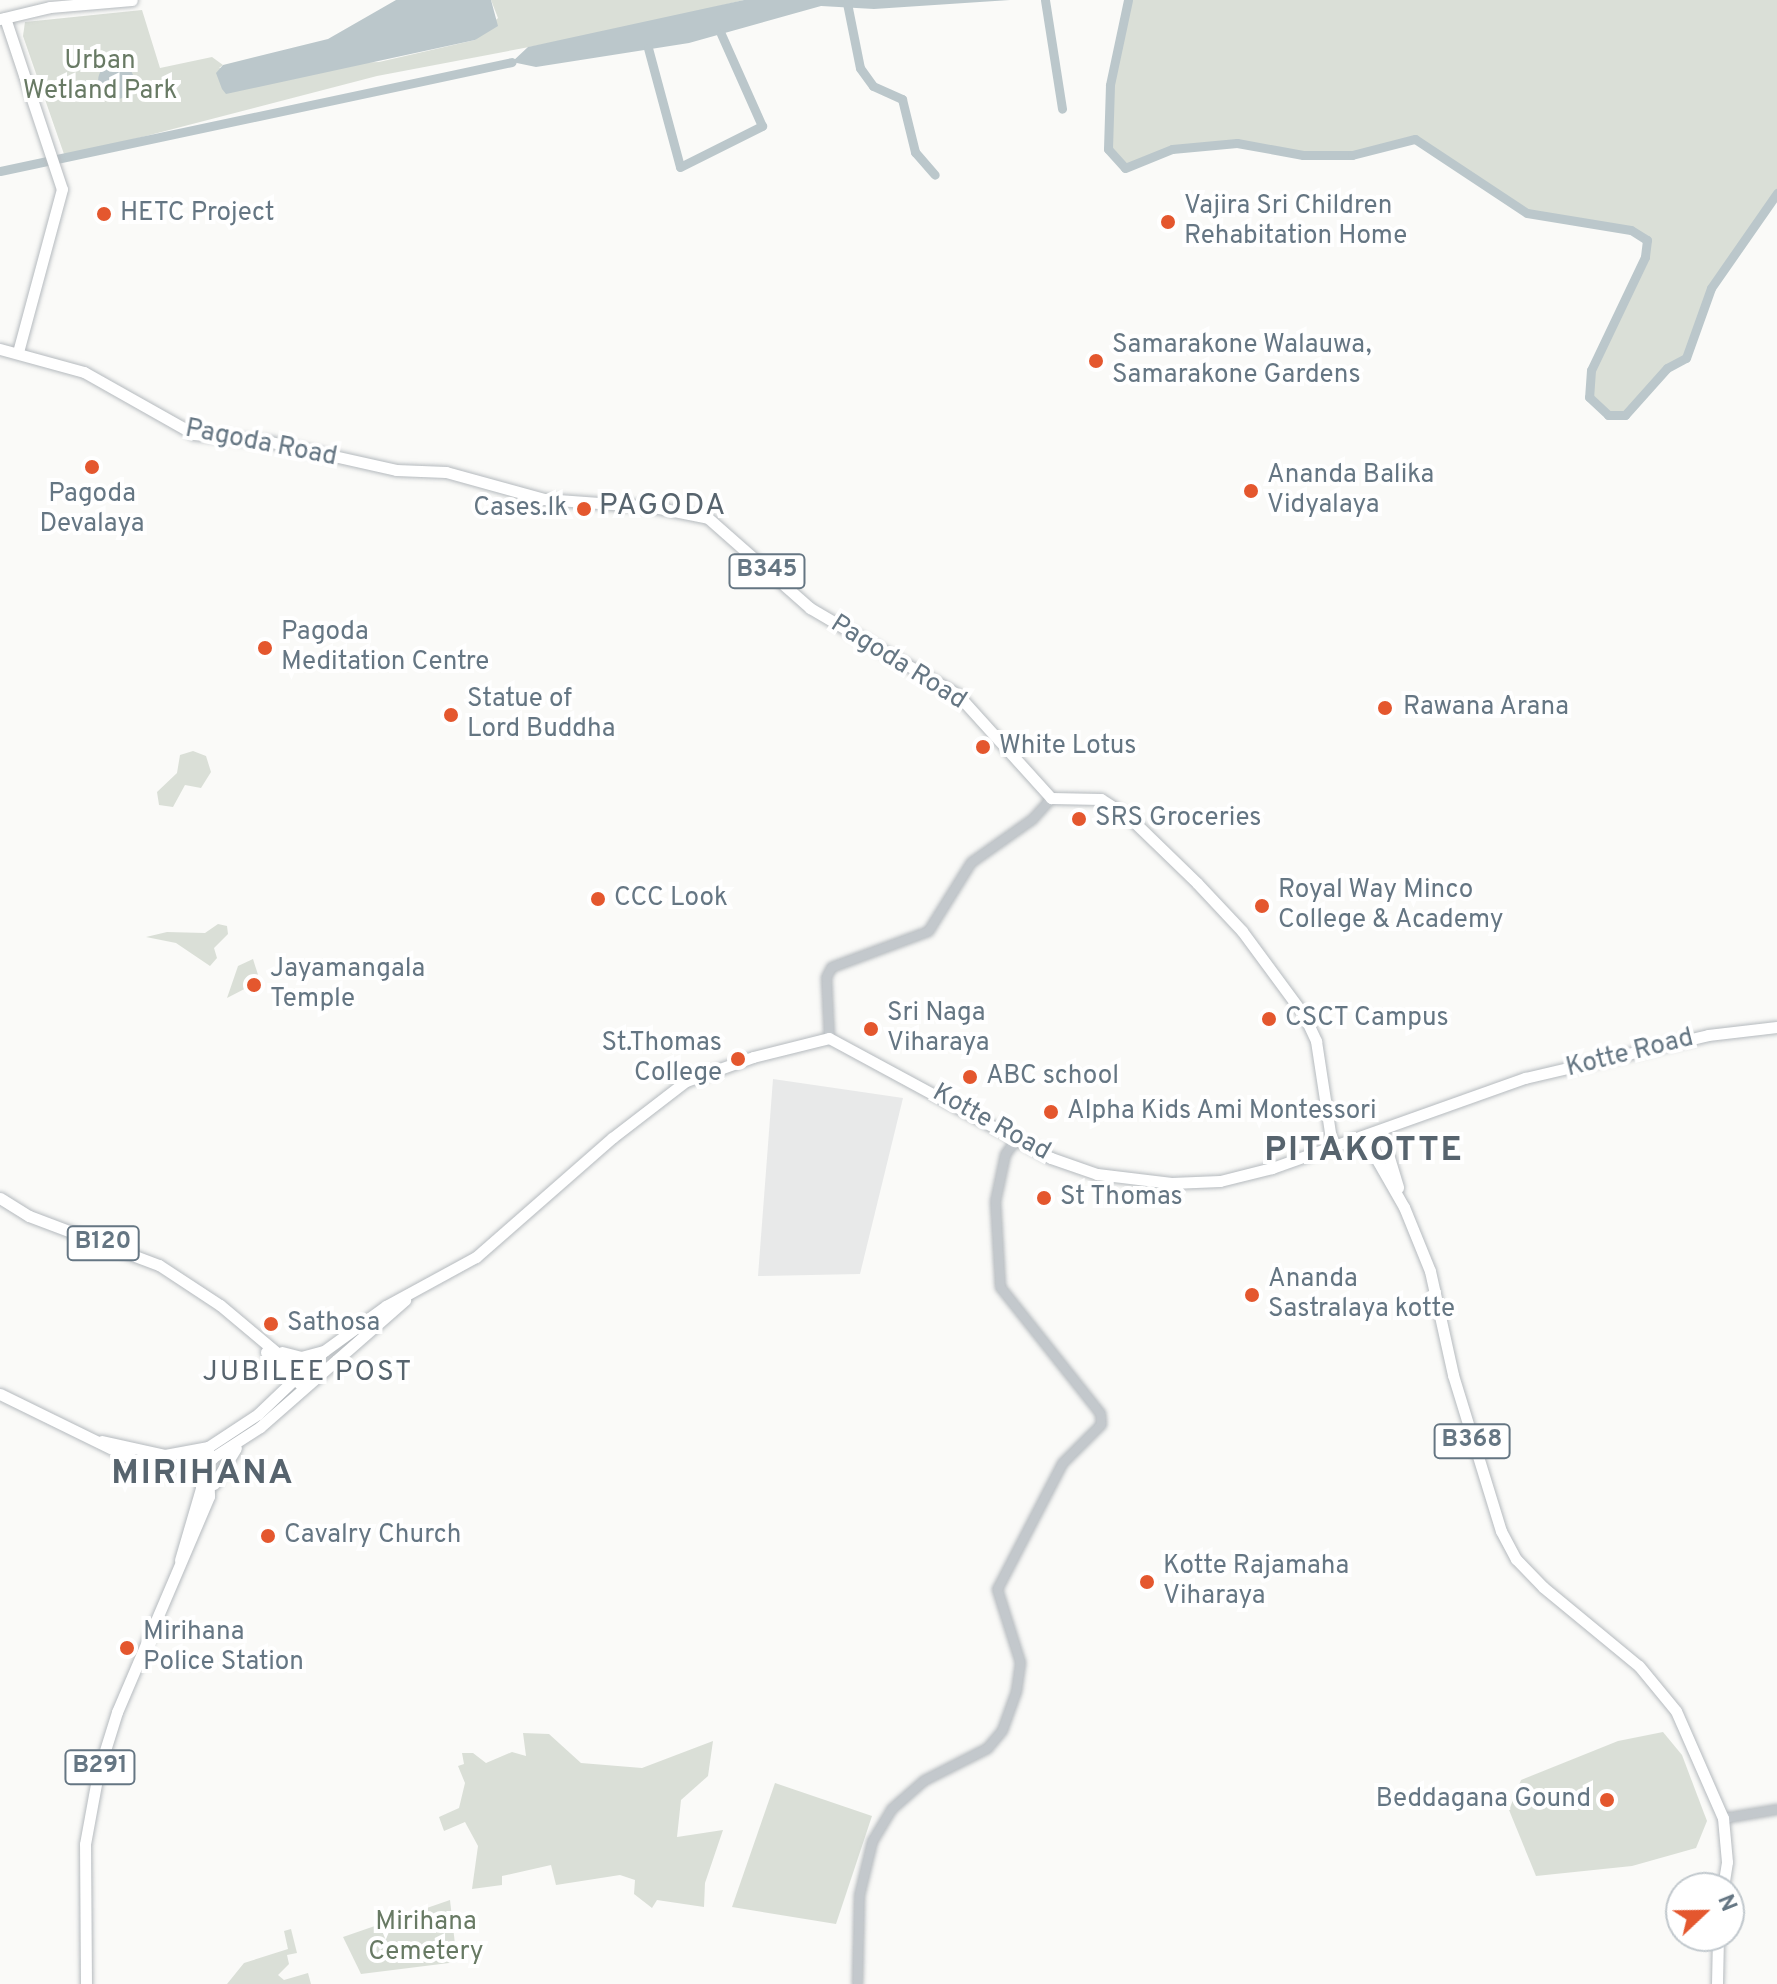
<!DOCTYPE html>
<style>
body{margin:0}
#map{position:relative;width:1777px;height:1984px;overflow:hidden;background:#fafaf8;font-family:Overpass,sans-serif}
div>[style]{position:absolute}
[style*='--x']{left:calc(var(--x)*1px);top:calc(var(--y)*1px);width:calc(var(--w)*1px);rotate:calc(var(--a)*1deg)}
.built>*{inset:0;background:#e8e9e9}
.green>*{inset:0;background:#dadfd7}
.water>*{inset:0;background:#bbc7cb}
.round{border-radius:50%}
.canal>*{height:9px;margin:-4.5px;padding:0 4.5px;transform-origin:4.5px;border-radius:4.5px;background:#bbc7cb}
.roads{filter:drop-shadow(0 0 2px #b5babe) drop-shadow(0 0 2px #b5babe)}
.tertiary>*{height:9px;margin:-4.5px;padding:0 4.5px;transform-origin:4.5px;border-radius:4.5px;background:#c3c8cc}
.primary>*{height:11px;margin:-5.5px;padding:0 5.5px;transform-origin:5.5px;border-radius:5.5px;background:#fff}
.dots>*{width:22px;height:22px;translate:-50% -50%;box-sizing:border-box;border:4px solid #fff;border-radius:50%}
span{translate:-50% -50%;white-space:nowrap;text-align:center;line-height:1.15;-webkit-text-stroke:8px #fff;paint-order:stroke}
.shield-label span{padding:2px 6px;background:#fff;border:2px solid;border-radius:6px;-webkit-text-stroke-width:0}
.shield-label{font-size:24px;color:#657683;font-weight:700}
.park-label{font-size:26px;color:#687a64}
.poi-label{font-size:26px;color:#657683}
.left{translate:0 -50%;text-align:left}
.right{translate:-100% -50%;text-align:right}
.street-label{font-size:26px;color:#657683}
.neighbourhood-label{font-size:28px;color:#57646e;letter-spacing:2px}
.quarter-label{font-size:30px;color:#57646e;letter-spacing:2px}
.district-label{font-size:34px;color:#57646e;font-weight:700;letter-spacing:2px}
.north{position:absolute;left:1665px;top:1872px;width:80px;height:80px;box-sizing:border-box;background:#fff;border:2px solid #c1c8cd;border-radius:50%;rotate:68deg;font-size:22px;font-weight:700;line-height:32px;text-align:center;color:#657683}
.north::after{content:'';display:block;margin:auto;width:28px;height:36px;background:#e4572e;clip-path:polygon(50% 0,100% 100%,50% 72%,0 100%)}
</style>
<div id="map">
<div class="built">
<i style="clip-path:polygon(773px 1079px,903px 1098px,860px 1274px,758px 1276px)"></i>
</div>
<div class="green">
<i style="clip-path:polygon(491px 0,744px 0,624px 29px,377px 76px,65px 157px,23px 36px,25px 22px,142px 10px,160px 68px,212px 57px,223px 65px,219px 68px,379px 62px,475px 40px,498px 18px)"></i>
<i style="clip-path:polygon(1128px 0,1777px 0,1777px 193px,1711px 288px,1686px 358px,1667px 368px,1625px 415px,1608px 415px,1589px 397px,1591px 370px,1645px 257px,1646px 240px,1631px 230px,1527px 213px,1415px 139px,1352px 155px,1303px 155px,1237px 143px,1172px 149px,1125px 168px,1108px 149px,1110px 85px)"></i>
<i style="clip-path:polygon(193px 751px,206px 756px,211px 772px,201px 788px,185px 785px,173px 807px,159px 805px,157px 792px,177px 773px,180px 755px)"></i>
<i style="clip-path:polygon(218px 924px,227px 926px,228px 934px,214px 948px,217px 958px,210px 966px,176px 943px,146px 937px,167px 932px,205px 933px)"></i>
<i style="clip-path:polygon(253px 959px,260px 981px,227px 998px,238px 966px)"></i>
<i style="clip-path:polygon(1663px 1732px,1682px 1755px,1707px 1821px,1696px 1848px,1632px 1866px,1536px 1876px,1509px 1810px,1521px 1780px,1618px 1741px)"></i>
<i style="clip-path:polygon(523px 1733px,549px 1734px,581px 1763px,642px 1768px,713px 1741px,708px 1776px,681px 1800px,677px 1837px,723px 1830px,705px 1883px,704px 1907px,657px 1900px,652px 1908px,634px 1894px,635px 1880px,620px 1875px,556px 1885px,551px 1865px,502px 1876px,502px 1885px,472px 1889px,478px 1846px,465px 1822px,444px 1831px,439px 1817px,459px 1808px,465px 1783px,458px 1766px,464px 1764px,462px 1753px,473px 1753px,486px 1763px,512px 1752px,526px 1756px)"></i>
<i style="clip-path:polygon(775px 1783px,872px 1816px,836px 1924px,732px 1907px)"></i>
<i style="clip-path:polygon(450px 1900px,457px 1962px,361px 1974px,343px 1937px)"></i>
<i style="clip-path:polygon(291px 1929px,297px 1953px,287px 1955px,289px 1964px,278px 1975px,284px 1980px,308px 1973px,311px 1984px,227px 1984px,244px 1963px,288px 1949px,284px 1931px)"></i>
</div>
<div class="water">
<i style="clip-path:polygon(396px 0,491px 0,498px 26px,475px 40px,226px 94px,222px 89px,216px 73px,223px 65px,328px 39px)"></i>
<i style="clip-path:polygon(744px 0,1010px 0,874px 9px,821px 6px,689px 43px,536px 67px,512px 62px,528px 47px)"></i>
<i class="round" style="left:98px;top:63px;width:36px;height:36px"></i>
</div>
<div class="canal">
<i style="--x:1045;--y:0;--w:110;--a:81.1"></i>
<i style="--x:1128;--y:0;--w:87;--a:102"></i>
<i style="--x:1110;--y:85;--w:64;--a:91.8"></i>
<i style="--x:1108;--y:149;--w:25;--a:48"></i>
<i style="--x:1125;--y:168;--w:51;--a:-22"></i>
<i style="--x:1172;--y:149;--w:65;--a:-5.3"></i>
<i style="--x:1237;--y:143;--w:67;--a:10.3"></i>
<i style="--x:1303;--y:155;--w:49;--a:0"></i>
<i style="--x:1352;--y:155;--w:65;--a:-14.3"></i>
<i style="--x:1415;--y:139;--w:134;--a:33.5"></i>
<i style="--x:1527;--y:213;--w:105;--a:9.3"></i>
<i style="--x:1631;--y:230;--w:19;--a:32"></i>
<i style="--x:1647;--y:240;--w:17;--a:97"></i>
<i style="--x:1645;--y:257;--w:125;--a:115.5"></i>
<i style="--x:1591;--y:370;--w:27;--a:94"></i>
<i style="--x:1589;--y:397;--w:26;--a:43"></i>
<i style="--x:1608;--y:415;--w:17;--a:0"></i>
<i style="--x:1625;--y:415;--w:63;--a:-48.2"></i>
<i style="--x:1667;--y:368;--w:21;--a:-28"></i>
<i style="--x:1686;--y:358;--w:74;--a:-70.3"></i>
<i style="--x:1711;--y:288;--w:116;--a:-55.2"></i>
<i style="--x:847;--y:3;--w:66;--a:78.7"></i>
<i style="--x:860;--y:68;--w:22;--a:54"></i>
<i style="--x:873;--y:86;--w:32;--a:24"></i>
<i style="--x:902;--y:99;--w:55;--a:76.2"></i>
<i style="--x:915;--y:152;--w:30;--a:49"></i>
<i style="--x:648;--y:48;--w:123;--a:74.9"></i>
<i style="--x:680;--y:167;--w:92;--a:-26.6"></i>
<i style="--x:762;--y:126;--w:101;--a:-114"></i>
<i style="--x:0;--y:171;--w:523;--a:-12.02"></i>
</div>
<div class="roads">
<div class="tertiary">
<i style="--x:829;--y:1038;--w:61;--a:-92.8"></i>
<i style="--x:826;--y:977;--w:11;--a:-63"></i>
<i style="--x:831;--y:967;--w:103;--a:-20.4"></i>
<i style="--x:928;--y:931;--w:81;--a:-58.1"></i>
<i style="--x:971;--y:862;--w:75;--a:-35.2"></i>
<i style="--x:1032;--y:819;--w:28;--a:-48"></i>
<i style="--x:1723;--y:1818;--w:55;--a:-9.5"></i>
<i style="--x:857;--y:1984;--w:89;--a:-88.7"></i>
<i style="--x:859;--y:1895;--w:56;--a:-76.5"></i>
<i style="--x:872;--y:1841;--w:37;--a:-59"></i>
<i style="--x:891;--y:1809;--w:44;--a:-41.3"></i>
<i style="--x:924;--y:1780;--w:71;--a:-26.9"></i>
<i style="--x:987;--y:1748;--w:23;--a:-50"></i>
<i style="--x:1002;--y:1730;--w:41;--a:-70.3"></i>
<i style="--x:1016;--y:1691;--w:29;--a:-82"></i>
<i style="--x:1020;--y:1662;--w:77;--a:-107.5"></i>
<i style="--x:997;--y:1589;--w:142;--a:-62.7"></i>
<i style="--x:1062;--y:1463;--w:55;--a:-45"></i>
<i style="--x:1101;--y:1424;--w:11;--a:-95"></i>
<i style="--x:1100;--y:1413;--w:161;--a:-128.4"></i>
<i style="--x:1000;--y:1287;--w:86;--a:-93.3"></i>
<i style="--x:995;--y:1201;--w:48;--a:-78"></i>
<i style="--x:1005;--y:1154;--w:17;--a:-54"></i>
</div>
<div class="primary">
<i style="--x:5;--y:18;--w:180;--a:71.6"></i>
<i style="--x:62;--y:189;--w:169;--a:105.1"></i>
<i style="--x:0;--y:19;--w:51;--a:-13.5"></i>
<i style="--x:50;--y:7;--w:82;--a:-4.9"></i>
<i style="--x:0;--y:349;--w:87;--a:15.3"></i>
<i style="--x:84;--y:372;--w:126;--a:29.4"></i>
<i style="--x:194;--y:434;--w:77;--a:5.9"></i>
<i style="--x:271;--y:442;--w:128;--a:12.6"></i>
<i style="--x:396;--y:470;--w:50;--a:2.3"></i>
<i style="--x:446;--y:472;--w:102;--a:15.4"></i>
<i style="--x:544;--y:499;--w:110;--a:4.2"></i>
<i style="--x:654;--y:507;--w:55;--a:11.5"></i>
<i style="--x:708;--y:518;--w:136;--a:41.4"></i>
<i style="--x:810;--y:608;--w:172;--a:30.4"></i>
<i style="--x:958;--y:695;--w:139;--a:47.9"></i>
<i style="--x:1051;--y:798;--w:50;--a:1.1"></i>
<i style="--x:1101;--y:799;--w:33;--a:33"></i>
<i style="--x:1129;--y:817;--w:95;--a:44.1"></i>
<i style="--x:1197;--y:883;--w:66;--a:46.8"></i>
<i style="--x:1242;--y:931;--w:104;--a:53.6"></i>
<i style="--x:1304;--y:1015;--w:29;--a:65"></i>
<i style="--x:1316;--y:1041;--w:106;--a:81.3"></i>
<i style="--x:1381;--y:1131;--w:59;--a:73.1"></i>
<i style="--x:1364;--y:1137;--w:81;--a:60.3"></i>
<i style="--x:1404;--y:1207;--w:69;--a:67.9"></i>
<i style="--x:1430;--y:1271;--w:107;--a:77.5"></i>
<i style="--x:1453;--y:1375;--w:163;--a:72.9"></i>
<i style="--x:1501;--y:1531;--w:32;--a:62"></i>
<i style="--x:1516;--y:1559;--w:39;--a:46"></i>
<i style="--x:1543;--y:1587;--w:124;--a:39.5"></i>
<i style="--x:1639;--y:1666;--w:58;--a:50.6"></i>
<i style="--x:1676;--y:1711;--w:117;--a:66.3"></i>
<i style="--x:1723;--y:1818;--w:44;--a:84.8"></i>
<i style="--x:1727;--y:1862;--w:26;--a:99"></i>
<i style="--x:0;--y:1198;--w:34;--a:32"></i>
<i style="--x:29;--y:1216;--w:139;--a:20.7"></i>
<i style="--x:159;--y:1265;--w:73;--a:33.3"></i>
<i style="--x:220;--y:1305;--w:114;--a:40"></i>
<i style="--x:266;--y:1352;--w:47;--a:43.3"></i>
<i style="--x:282;--y:1352;--w:20;--a:15"></i>
<i style="--x:301;--y:1357;--w:24;--a:-15"></i>
<i style="--x:0;--y:1394;--w:150;--a:26.1"></i>
<i style="--x:135;--y:1460;--w:39;--a:7"></i>
<i style="--x:174;--y:1465;--w:39;--a:-10"></i>
<i style="--x:212;--y:1458;--w:57;--a:-32.9"></i>
<i style="--x:260;--y:1427;--w:193;--a:-41.2"></i>
<i style="--x:102;--y:1441;--w:65;--a:12.5"></i>
<i style="--x:165;--y:1455;--w:44;--a:-10.5"></i>
<i style="--x:208;--y:1447;--w:60;--a:-33.4"></i>
<i style="--x:258;--y:1414;--w:91;--a:-43.7"></i>
<i style="--x:324;--y:1351;--w:77;--a:-36"></i>
<i style="--x:386;--y:1306;--w:102;--a:-28.6"></i>
<i style="--x:476;--y:1257;--w:181;--a:-41.2"></i>
<i style="--x:612;--y:1138;--w:93;--a:-37.6"></i>
<i style="--x:686;--y:1081;--w:71;--a:-19.7"></i>
<i style="--x:753;--y:1057;--w:78;--a:-14"></i>
<i style="--x:829;--y:1038;--w:252;--a:28.4"></i>
<i style="--x:1051;--y:1158;--w:49;--a:19.2"></i>
<i style="--x:1097;--y:1174;--w:75;--a:6.9"></i>
<i style="--x:1171;--y:1183;--w:49;--a:-2.3"></i>
<i style="--x:1220;--y:1181;--w:54;--a:-14"></i>
<i style="--x:1272;--y:1168;--w:269;--a:-19.6"></i>
<i style="--x:1525;--y:1078;--w:188;--a:-13.2"></i>
<i style="--x:1708;--y:1035;--w:69;--a:-6.6"></i>
<i style="--x:214;--y:1484;--w:42;--a:-58.6"></i>
<i style="--x:180;--y:1560;--w:75;--a:-73.7"></i>
<i style="--x:201;--y:1488;--w:32;--a:-92"></i>
<i style="--x:86;--y:1984;--w:140;--a:-90.4"></i>
<i style="--x:85;--y:1844;--w:72;--a:-79.6"></i>
<i style="--x:98;--y:1773;--w:64;--a:-72.7"></i>
<i style="--x:117;--y:1712;--w:235;--a:-66.9"></i>
<i style="--x:209;--y:1496;--w:49;--a:-91.2"></i>
<i style="--x:1717;--y:1984;--w:48;--a:-88.8"></i>
</div>
</div>
<div class="dots">
<i style="left:104px;top:214px;background:#e4572e"></i>
<i style="left:1168px;top:222px;background:#e4572e"></i>
<i style="left:1096px;top:361px;background:#e4572e"></i>
<i style="left:92px;top:467px;background:#e4572e"></i>
<i style="left:1251px;top:491px;background:#e4572e"></i>
<i style="left:584px;top:509px;background:#e4572e"></i>
<i style="left:265px;top:648px;background:#e4572e"></i>
<i style="left:1385px;top:708px;background:#e4572e"></i>
<i style="left:451px;top:715px;background:#e4572e"></i>
<i style="left:983px;top:747px;background:#e4572e"></i>
<i style="left:1079px;top:819px;background:#e4572e"></i>
<i style="left:598px;top:899px;background:#e4572e"></i>
<i style="left:1262px;top:906px;background:#e4572e"></i>
<i style="left:254px;top:985px;background:#e4572e"></i>
<i style="left:1269px;top:1019px;background:#e4572e"></i>
<i style="left:871px;top:1029px;background:#e4572e"></i>
<i style="left:738px;top:1059px;background:#e4572e"></i>
<i style="left:970px;top:1077px;background:#e4572e"></i>
<i style="left:1051px;top:1112px;background:#e4572e"></i>
<i style="left:1044px;top:1198px;background:#e4572e"></i>
<i style="left:1252px;top:1295px;background:#e4572e"></i>
<i style="left:271px;top:1324px;background:#e4572e"></i>
<i style="left:268px;top:1536px;background:#e4572e"></i>
<i style="left:1147px;top:1582px;background:#e4572e"></i>
<i style="left:127px;top:1648px;background:#e4572e"></i>
<i style="left:1607px;top:1800px;background:#e4572e"></i>
</div>
<div class="shield-label">
<span style="left:767px;top:571px">B345</span>
<span style="left:103px;top:1243px">B120</span>
<span style="left:1472px;top:1441px">B368</span>
<span style="left:100px;top:1767px">B291</span>
</div>
<div class="park-label">
<span style="left:100px;top:77px">Urban<br>Wetland Park</span>
<span style="left:426px;top:1938px">Mirihana<br>Cemetery</span>
</div>
<div class="poi-label">
<span class="left" style="left:1184px;top:222px">Vajira Sri Children<br>Rehabitation Home</span>
<span class="left" style="left:120px;top:214px">HETC Project</span>
<span class="left" style="left:1112px;top:361px">Samarakone Walauwa,<br>Samarakone Gardens</span>
<span class="left" style="left:1267px;top:491px">Ananda Balika<br>Vidyalaya</span>
<span style="left:92px;top:510px">Pagoda<br>Devalaya</span>
<span class="right" style="left:568px;top:509px">Cases.lk</span>
<span class="left" style="left:281px;top:648px">Pagoda<br>Meditation Centre</span>
<span class="left" style="left:467px;top:715px">Statue of<br>Lord Buddha</span>
<span class="left" style="left:1403px;top:708px">Rawana Arana</span>
<span class="left" style="left:999px;top:747px">White Lotus</span>
<span class="left" style="left:1095px;top:819px">SRS Groceries</span>
<span class="left" style="left:1278px;top:906px">Royal Way Minco<br>College &amp; Academy</span>
<span class="left" style="left:614px;top:899px">CCC Look</span>
<span class="left" style="left:270px;top:985px">Jayamangala<br>Temple</span>
<span class="left" style="left:887px;top:1029px">Sri Naga<br>Viharaya</span>
<span class="left" style="left:1285px;top:1019px">CSCT Campus</span>
<span class="right" style="left:722px;top:1059px">St.Thomas<br>College</span>
<span class="left" style="left:986px;top:1077px">ABC school</span>
<span class="left" style="left:1067px;top:1112px">Alpha Kids Ami Montessori</span>
<span class="left" style="left:1060px;top:1198px">St Thomas</span>
<span class="left" style="left:1268px;top:1295px">Ananda<br>Sastralaya kotte</span>
<span class="left" style="left:287px;top:1324px">Sathosa</span>
<span class="left" style="left:284px;top:1536px">Cavalry Church</span>
<span class="left" style="left:1163px;top:1582px">Kotte Rajamaha<br>Viharaya</span>
<span class="left" style="left:143px;top:1648px">Mirihana<br>Police Station</span>
<span class="right" style="left:1591px;top:1800px">Beddagana Gound</span>
</div>
<div class="street-label">
<span style="left:261px;top:444px;rotate:11deg">Pagoda Road</span>
<span style="left:898px;top:663px;rotate:32deg">Pagoda Road</span>
<span style="left:1630px;top:1054px;rotate:-14deg">Kotte Road</span>
<span style="left:991px;top:1123px;rotate:29deg">Kotte Road</span>
</div>
<div class="neighbourhood-label">
<span style="left:308px;top:1373px">JUBILEE POST</span>
</div>
<div class="quarter-label">
<span style="left:663px;top:507px">PAGODA</span>
</div>
<div class="district-label">
<span style="left:1364px;top:1152px">PITAKOTTE</span>
<span style="left:203px;top:1475px">MIRIHANA</span>
</div>
<div class="north">N</div>
</div>
